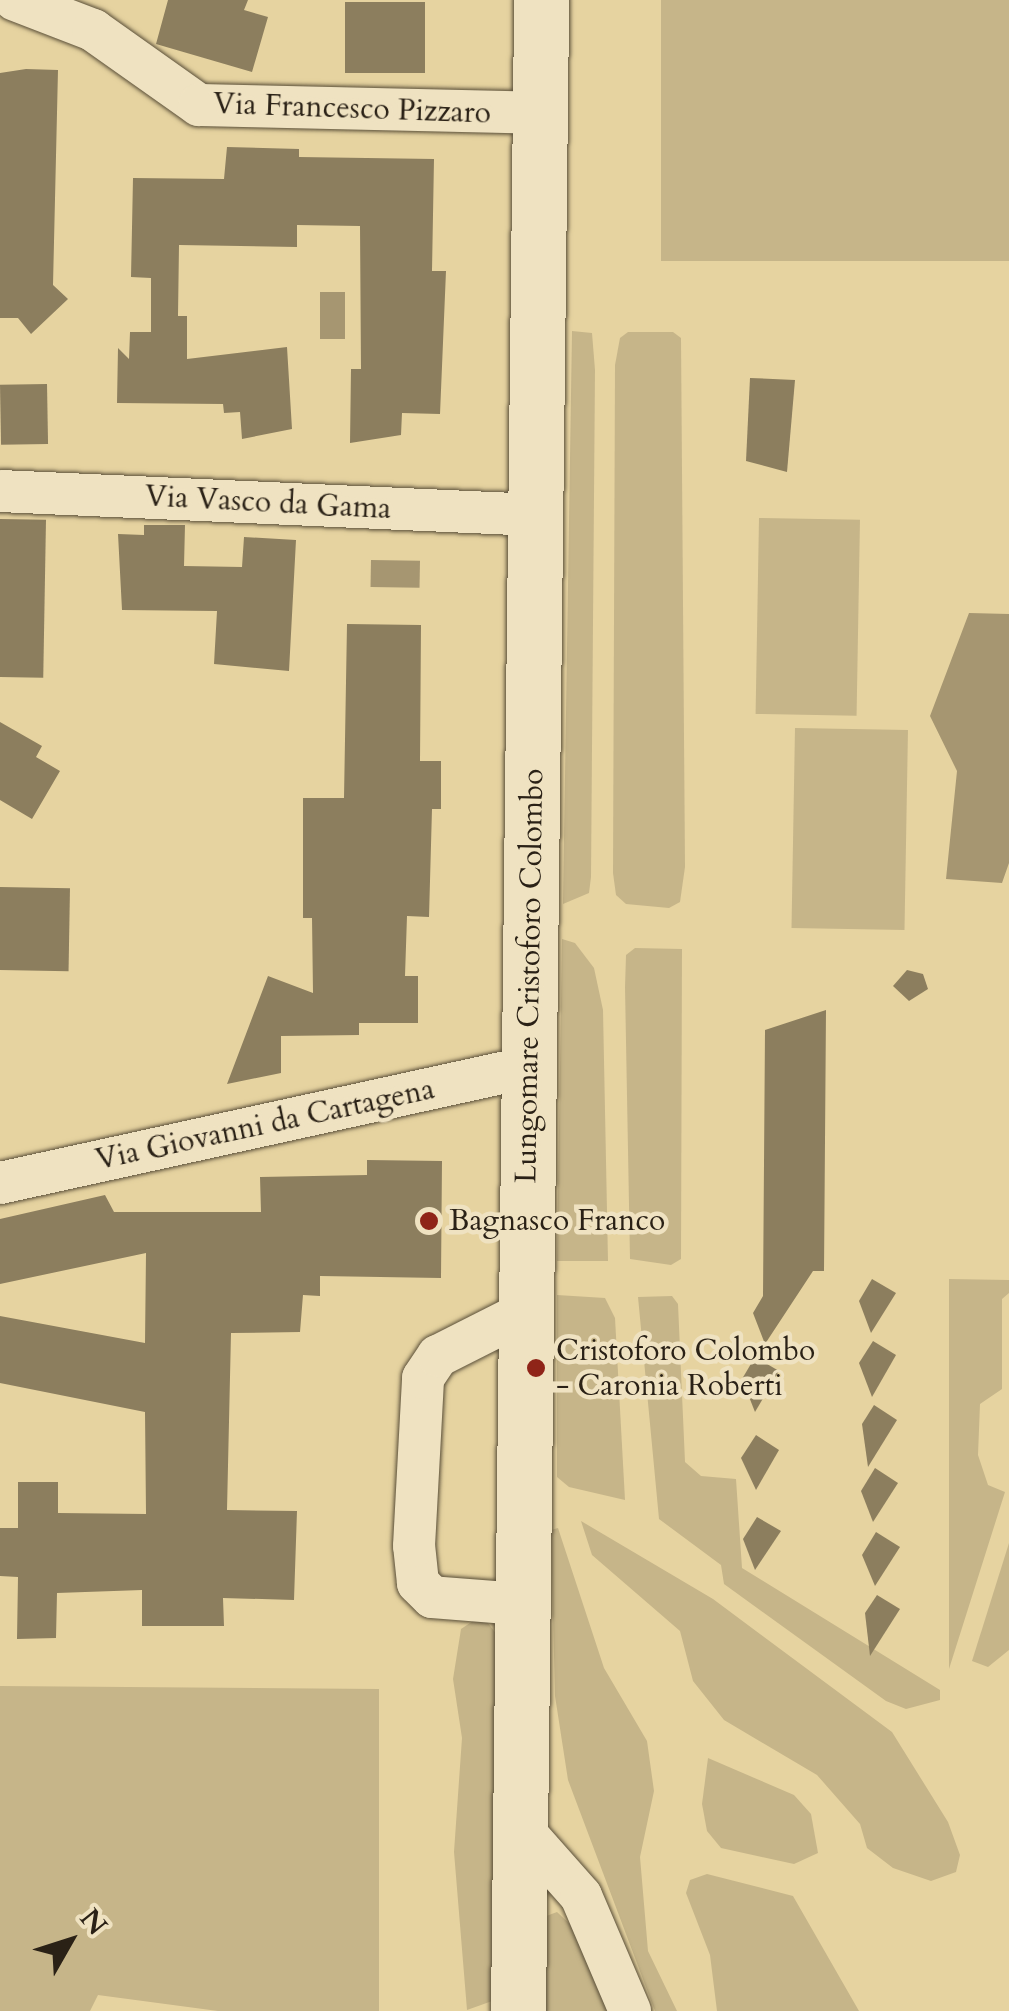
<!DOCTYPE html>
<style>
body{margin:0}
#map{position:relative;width:1009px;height:2011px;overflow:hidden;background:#e6d3a0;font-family:Cardo,serif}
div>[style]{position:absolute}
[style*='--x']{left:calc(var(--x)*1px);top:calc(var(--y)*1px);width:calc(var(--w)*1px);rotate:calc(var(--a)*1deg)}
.green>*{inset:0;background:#c6b589;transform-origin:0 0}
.water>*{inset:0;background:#a69671;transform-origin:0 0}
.building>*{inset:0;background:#8c7e5e;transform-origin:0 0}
.roads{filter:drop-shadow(0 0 2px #594e38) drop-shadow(0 0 2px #594e38)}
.street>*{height:42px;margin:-21px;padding:0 21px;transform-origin:21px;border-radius:21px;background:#efe2c1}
.secondary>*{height:55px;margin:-27.5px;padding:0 27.5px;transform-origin:27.5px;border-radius:27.5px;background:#efe2c1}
.dots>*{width:28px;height:28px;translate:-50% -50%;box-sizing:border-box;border:5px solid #efe2c1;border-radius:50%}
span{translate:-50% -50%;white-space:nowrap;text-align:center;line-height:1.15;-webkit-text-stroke:9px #efe2c1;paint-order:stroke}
.street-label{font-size:30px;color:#2a2116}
.poi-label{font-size:30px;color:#2a2116}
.left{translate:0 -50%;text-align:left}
.north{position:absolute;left:20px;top:1891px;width:100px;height:100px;-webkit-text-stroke:8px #efe2c1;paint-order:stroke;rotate:51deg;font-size:28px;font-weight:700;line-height:40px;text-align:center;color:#2a2116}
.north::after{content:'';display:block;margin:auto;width:35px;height:45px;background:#2a2116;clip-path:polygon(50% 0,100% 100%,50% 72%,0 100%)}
</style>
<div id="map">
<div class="green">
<i style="left:661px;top:0;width:348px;height:261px"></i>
<i style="clip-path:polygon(572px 331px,592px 333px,595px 370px,591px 877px,589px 893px,563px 904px)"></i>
<i style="clip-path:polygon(628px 332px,673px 332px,681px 338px,685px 867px,680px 902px,669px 908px,626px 904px,616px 895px,613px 873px,615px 365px,620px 338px)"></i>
<i style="left:759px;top:518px;width:101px;height:196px;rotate:1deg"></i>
<i style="left:795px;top:728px;width:113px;height:200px;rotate:1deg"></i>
<i style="clip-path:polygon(562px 939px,575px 943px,594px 968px,603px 1010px,608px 1261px,557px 1261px)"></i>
<i style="clip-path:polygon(635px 948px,682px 949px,681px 1259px,671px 1265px,630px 1259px,625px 987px,626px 955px)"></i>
<i style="clip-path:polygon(949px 1279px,1009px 1280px,1009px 1293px,1002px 1299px,1002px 1389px,980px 1404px,978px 1455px,988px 1485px,1005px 1492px,949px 1669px)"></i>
<i style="clip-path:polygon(557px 1295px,605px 1298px,615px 1318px,625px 1500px,569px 1487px,557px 1477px)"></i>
<i style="clip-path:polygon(672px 1296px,678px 1304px,685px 1462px,701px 1476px,736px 1479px,742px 1568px,940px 1690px,940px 1700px,906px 1709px,886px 1701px,724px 1584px,721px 1565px,659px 1519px,638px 1297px)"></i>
<i style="clip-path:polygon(581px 1521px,713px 1599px,892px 1732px,948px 1822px,960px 1855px,956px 1872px,931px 1881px,893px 1868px,867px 1848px,860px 1824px,817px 1775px,724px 1720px,693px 1681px,680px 1631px,592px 1555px)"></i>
<i style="clip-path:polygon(558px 1528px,604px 1668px,647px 1741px,654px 1791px,640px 1857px,648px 1951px,677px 2011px,655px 2011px,568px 1780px,555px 1696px,551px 1530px)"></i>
<i style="clip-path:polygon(1009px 1543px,1009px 1650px,988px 1667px,972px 1661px)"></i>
<i style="clip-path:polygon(482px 1615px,497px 1635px,495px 2000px,467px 2010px,454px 1852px,462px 1738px,453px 1679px,461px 1629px)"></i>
<i style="clip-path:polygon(0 1686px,379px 1689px,379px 2011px,218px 2011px,98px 1995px,90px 2011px,0 2011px)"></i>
<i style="clip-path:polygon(708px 1758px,794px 1795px,811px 1814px,818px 1853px,794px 1864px,721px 1848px,707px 1831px,702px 1804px)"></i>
<i style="clip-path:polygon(707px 1874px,793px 1896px,859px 2011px,717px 2011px,710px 1955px,686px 1893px,690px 1880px)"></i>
<i style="clip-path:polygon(557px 1912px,574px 1928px,610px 2011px,542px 2011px,541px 1918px)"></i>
</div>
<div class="water">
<i style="left:320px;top:292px;width:25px;height:47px"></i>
<i style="left:371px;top:560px;width:49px;height:27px;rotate:1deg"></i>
<i style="clip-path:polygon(969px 613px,1009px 614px,1009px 863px,1002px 883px,946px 879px,957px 771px,930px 716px)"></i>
</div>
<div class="building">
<i style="clip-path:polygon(168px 0,248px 0,244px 10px,268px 17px,252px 72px,156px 44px)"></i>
<i style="left:345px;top:2px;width:80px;height:71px"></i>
<i style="clip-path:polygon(26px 69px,58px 70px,53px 285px,68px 299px,31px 334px,18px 318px,0 318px,0 73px)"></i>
<i style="clip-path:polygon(227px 147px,299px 149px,299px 157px,434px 159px,432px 271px,446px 271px,440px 414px,402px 413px,401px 435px,350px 443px,351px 369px,361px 369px,360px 226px,297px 225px,297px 247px,179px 245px,178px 316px,187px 316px,187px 359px,287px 347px,292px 429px,242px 439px,240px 412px,224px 413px,223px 404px,117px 403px,118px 348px,129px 359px,130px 332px,151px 332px,151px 278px,131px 277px,133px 178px,224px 179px)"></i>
<i style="clip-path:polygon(750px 378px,795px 380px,787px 472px,746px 461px)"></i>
<i style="left:47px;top:384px;width:60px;height:47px;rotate:89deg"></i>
<i style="left:0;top:519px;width:46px;height:158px;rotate:1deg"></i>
<i style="clip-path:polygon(144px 525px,185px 525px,184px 566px,242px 567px,244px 537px,296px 540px,289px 671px,214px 664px,217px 611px,122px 610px,118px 534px,144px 535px)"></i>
<i style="clip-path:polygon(347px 624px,421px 625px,420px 761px,441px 761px,441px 809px,432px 809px,429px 917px,407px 916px,405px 976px,418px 976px,418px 1023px,359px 1023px,359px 1035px,281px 1036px,281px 1073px,227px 1084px,268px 976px,313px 993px,312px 918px,303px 918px,303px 798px,344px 798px)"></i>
<i style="clip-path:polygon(0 722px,42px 746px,36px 757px,60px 771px,32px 819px,0 800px)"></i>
<i style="left:0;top:887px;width:70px;height:83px;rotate:1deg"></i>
<i style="clip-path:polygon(907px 970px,923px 974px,928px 989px,909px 1001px,893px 986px)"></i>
<i style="clip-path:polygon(826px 1010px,824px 1271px,813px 1271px,765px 1344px,753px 1313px,763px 1296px,765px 1030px)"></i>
<i style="clip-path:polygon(367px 1160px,442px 1161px,441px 1278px,320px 1276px,320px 1296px,303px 1295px,300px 1332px,231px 1333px,227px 1510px,297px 1511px,294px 1600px,223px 1598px,224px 1626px,142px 1626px,142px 1590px,57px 1593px,56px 1638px,17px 1639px,18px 1577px,0 1576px,0 1528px,18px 1528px,18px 1482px,58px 1482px,58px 1513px,146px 1514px,145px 1412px,0 1383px,0 1316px,145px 1343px,146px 1253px,0 1284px,0 1219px,105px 1195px,114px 1212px,261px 1212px,260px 1177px,367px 1175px)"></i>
<i style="clip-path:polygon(872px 1279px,896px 1293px,871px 1333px,859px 1301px)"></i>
<i style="clip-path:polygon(873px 1341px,896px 1355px,872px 1397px,859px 1363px)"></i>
<i style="clip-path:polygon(755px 1357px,779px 1371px,755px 1412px,742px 1379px)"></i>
<i style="clip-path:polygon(874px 1405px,897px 1420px,868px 1467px,862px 1424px)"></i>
<i style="clip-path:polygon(756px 1435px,779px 1450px,756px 1490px,741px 1458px)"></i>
<i style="clip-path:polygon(875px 1468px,898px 1483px,873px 1522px,861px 1491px)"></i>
<i style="clip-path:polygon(757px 1517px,781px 1531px,755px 1570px,743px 1539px)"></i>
<i style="clip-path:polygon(876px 1532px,900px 1547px,875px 1586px,862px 1555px)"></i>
<i style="clip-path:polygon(877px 1595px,900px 1609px,870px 1656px,865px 1613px)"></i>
</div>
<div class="roads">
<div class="street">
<i style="--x:15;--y:0;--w:84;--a:21"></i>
<i style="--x:93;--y:30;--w:130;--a:35.3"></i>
<i style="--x:199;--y:105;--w:340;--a:1.3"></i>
<i style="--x:0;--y:491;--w:537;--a:2.56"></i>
<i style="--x:0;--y:1183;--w:542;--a:-12.37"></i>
<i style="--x:520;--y:1604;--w:88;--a:-175.5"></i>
<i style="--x:432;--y:1597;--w:20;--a:-135"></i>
<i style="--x:418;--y:1583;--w:37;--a:-96"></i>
<i style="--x:414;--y:1546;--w:168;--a:-86.9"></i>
<i style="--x:423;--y:1378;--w:27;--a:-56"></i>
<i style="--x:438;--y:1356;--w:97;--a:-26.8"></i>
<i style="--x:520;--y:1827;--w:92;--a:48.5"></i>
<i style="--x:581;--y:1896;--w:125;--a:66.9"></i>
</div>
<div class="secondary">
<i style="--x:518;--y:2011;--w:2011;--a:-89.34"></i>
</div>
</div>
<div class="dots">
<i style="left:429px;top:1221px;background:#8f2418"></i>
<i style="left:536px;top:1368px;background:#8f2418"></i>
</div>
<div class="street-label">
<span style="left:352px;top:109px;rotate:2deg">Via Francesco Pizzaro</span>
<span style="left:268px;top:503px;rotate:3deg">Via Vasco da Gama</span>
<span style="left:530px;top:976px;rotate:-89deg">Lungomare Cristoforo Colombo</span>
<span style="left:265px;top:1125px;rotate:-12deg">Via Giovanni da Cartagena</span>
</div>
<div class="poi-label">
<span class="left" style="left:449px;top:1221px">Bagnasco Franco</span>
<span class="left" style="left:556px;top:1368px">Cristoforo Colombo<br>- Caronia Roberti</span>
</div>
<div class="north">N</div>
</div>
